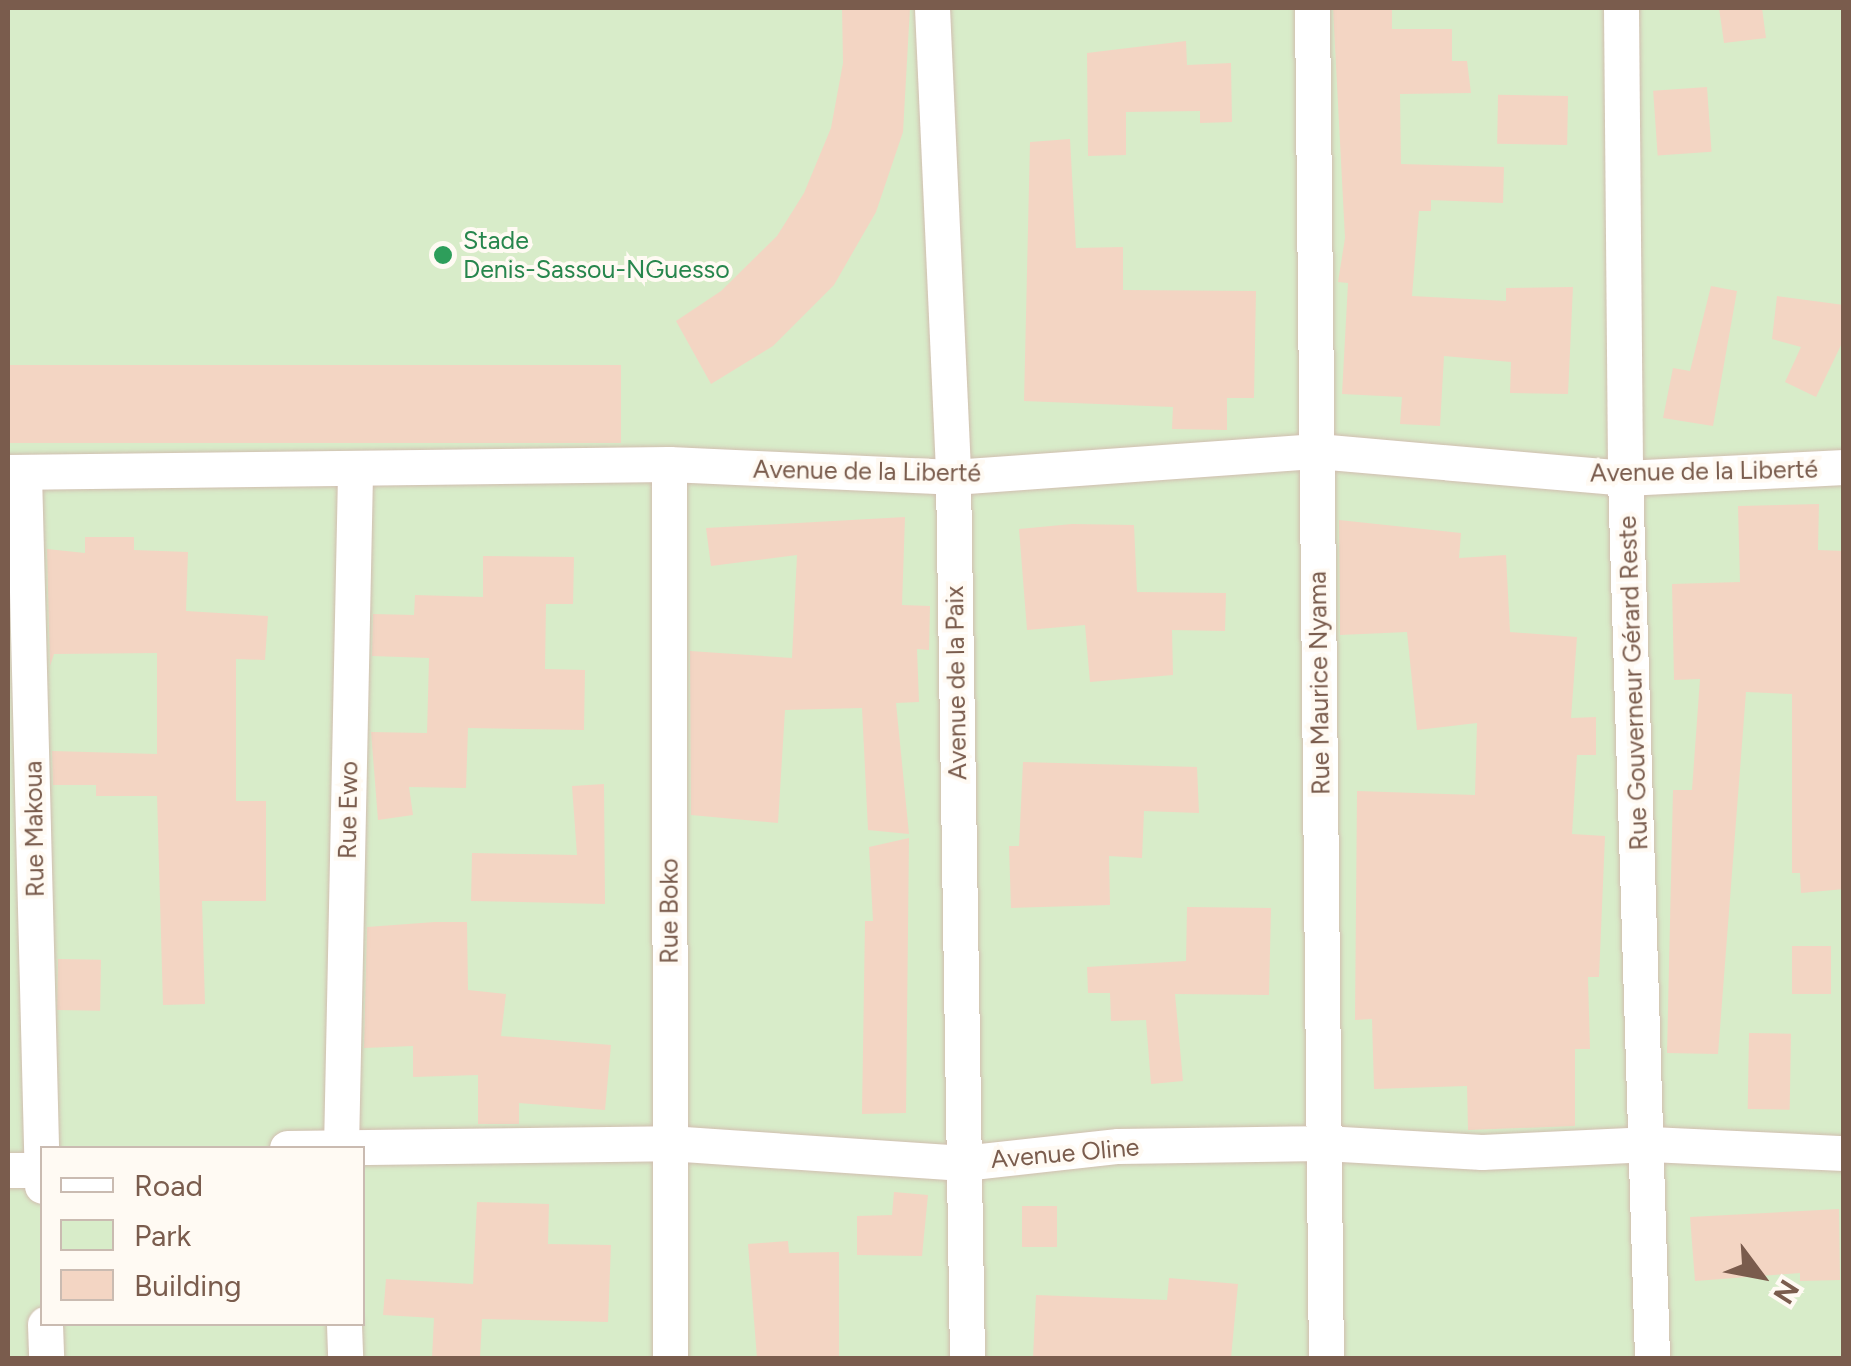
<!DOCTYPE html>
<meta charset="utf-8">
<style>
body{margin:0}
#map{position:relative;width:1851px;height:1366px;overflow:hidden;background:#fdf6ec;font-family:Figtree,sans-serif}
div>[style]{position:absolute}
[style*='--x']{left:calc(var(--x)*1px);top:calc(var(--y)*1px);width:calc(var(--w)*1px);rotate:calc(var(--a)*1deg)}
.green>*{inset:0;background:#d8ecc9}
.building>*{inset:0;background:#f3d5c3;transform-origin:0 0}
.roads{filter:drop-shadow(0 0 2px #d1beb0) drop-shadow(0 0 2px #d1beb0)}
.minor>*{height:35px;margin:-17.5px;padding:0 17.5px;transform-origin:17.5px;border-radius:17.5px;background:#fff}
.dots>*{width:28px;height:28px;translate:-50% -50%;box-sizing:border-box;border:5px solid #fffaf3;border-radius:50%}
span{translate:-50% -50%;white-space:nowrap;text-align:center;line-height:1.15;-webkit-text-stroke:8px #fffaf3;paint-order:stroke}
.leisure-label{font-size:25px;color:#27864d}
.left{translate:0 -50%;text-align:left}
.street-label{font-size:25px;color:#7a5c4d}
.frame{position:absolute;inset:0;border:10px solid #7a5c4d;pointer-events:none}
.legend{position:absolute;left:40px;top:1146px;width:325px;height:180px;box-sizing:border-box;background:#fffaf3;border:2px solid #cabbb1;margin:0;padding:12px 18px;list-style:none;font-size:30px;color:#7a5c4d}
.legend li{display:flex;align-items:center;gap:20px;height:50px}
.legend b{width:50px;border:2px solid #cabbb1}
.north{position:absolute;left:1711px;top:1226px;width:100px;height:100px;-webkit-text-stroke:8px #fffaf3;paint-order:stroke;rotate:122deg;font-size:28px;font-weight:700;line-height:40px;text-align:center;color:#7a5c4d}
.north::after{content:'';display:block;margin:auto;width:35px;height:45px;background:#7a5c4d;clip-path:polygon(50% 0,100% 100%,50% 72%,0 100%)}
</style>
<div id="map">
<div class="green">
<i style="clip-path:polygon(evenodd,8px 8px,1843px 8px,1843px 1358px,8px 1358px,8px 8px,42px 1148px,362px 1148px,362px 1324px,42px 1324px,42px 1148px)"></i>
</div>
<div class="building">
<i style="clip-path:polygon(842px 8px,910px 8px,903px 132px,876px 212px,834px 285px,773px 346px,711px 384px,676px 321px,721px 291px,777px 236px,804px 193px,831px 128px,843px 63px)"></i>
<i style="clip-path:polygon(1333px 8px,1392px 8px,1392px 29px,1452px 29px,1452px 61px,1467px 61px,1471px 93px,1400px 94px,1401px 164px,1504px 167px,1503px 203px,1431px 200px,1431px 211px,1419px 211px,1412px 296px,1506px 301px,1506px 288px,1573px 287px,1568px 394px,1510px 393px,1511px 362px,1444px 356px,1440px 426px,1400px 424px,1402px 397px,1342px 394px,1348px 283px,1338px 282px,1345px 238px)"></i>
<i style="clip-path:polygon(1719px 8px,1762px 8px,1766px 38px,1724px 43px)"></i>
<i style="clip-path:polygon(1186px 41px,1187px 65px,1231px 63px,1232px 122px,1200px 123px,1200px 111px,1126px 112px,1126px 155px,1088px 156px,1087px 53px)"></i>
<i style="left:1707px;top:87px;width:65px;height:54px;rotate:86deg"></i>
<i style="left:1568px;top:96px;width:49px;height:70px;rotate:91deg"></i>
<i style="clip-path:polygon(1070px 139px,1076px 248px,1123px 247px,1123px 290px,1256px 291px,1254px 398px,1227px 398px,1227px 430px,1172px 429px,1173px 407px,1024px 401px,1030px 142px)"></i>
<i style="clip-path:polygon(1711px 286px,1737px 291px,1713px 426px,1663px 418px,1673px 368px,1690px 371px)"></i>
<i style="clip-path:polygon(1777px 296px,1844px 305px,1844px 339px,1816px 397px,1785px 382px,1801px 347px,1772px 339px)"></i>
<i style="left:621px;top:365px;width:78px;height:613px;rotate:90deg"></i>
<i style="clip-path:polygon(1819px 504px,1818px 550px,1844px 551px,1844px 889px,1801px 893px,1800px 873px,1792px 873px,1792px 694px,1746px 692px,1718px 1054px,1667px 1053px,1673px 790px,1692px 790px,1700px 679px,1674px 680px,1672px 584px,1740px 582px,1738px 506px)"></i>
<i style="clip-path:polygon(905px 517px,902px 605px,930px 606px,929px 650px,917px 649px,919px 702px,896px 703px,909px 834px,868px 830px,862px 708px,785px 710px,778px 823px,691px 815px,690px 651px,792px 658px,797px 555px,711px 566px,706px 528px)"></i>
<i style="clip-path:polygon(1339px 520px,1461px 533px,1459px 558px,1506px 555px,1510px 632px,1577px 637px,1571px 718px,1596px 717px,1596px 755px,1577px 755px,1572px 834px,1605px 836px,1599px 977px,1588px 977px,1590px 1049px,1575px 1049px,1575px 1126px,1468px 1130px,1467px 1086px,1374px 1089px,1372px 1019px,1355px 1020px,1357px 791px,1475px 795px,1477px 723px,1417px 730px,1407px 632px,1340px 635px)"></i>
<i style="clip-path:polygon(1072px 524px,1134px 525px,1137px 592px,1226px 593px,1225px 631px,1172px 630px,1173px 675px,1090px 682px,1085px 625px,1027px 630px,1019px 529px)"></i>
<i style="clip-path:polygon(85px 537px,134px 537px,134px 550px,188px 552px,186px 611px,268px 616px,265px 660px,236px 659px,236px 801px,266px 801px,266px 901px,202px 901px,205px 1004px,163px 1005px,157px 796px,96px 796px,96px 785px,53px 785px,52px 751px,157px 754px,157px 653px,54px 654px,50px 666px,47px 549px,85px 553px)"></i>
<i style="clip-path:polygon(483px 556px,574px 557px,573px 604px,546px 604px,545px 669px,585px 670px,584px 730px,468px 728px,466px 788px,409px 787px,413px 815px,378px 820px,371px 732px,427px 733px,429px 658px,372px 656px,373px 614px,414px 615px,415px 595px,483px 597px)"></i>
<i style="clip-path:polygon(1023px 762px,1197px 767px,1199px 813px,1144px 811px,1142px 858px,1109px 856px,1110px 905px,1011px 908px,1009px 846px,1019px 846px)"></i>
<i style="clip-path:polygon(604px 784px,605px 904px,471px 901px,472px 853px,577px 855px,572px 786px)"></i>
<i style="clip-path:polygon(909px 838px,906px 1113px,862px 1114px,865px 921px,873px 921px,869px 847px)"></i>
<i style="clip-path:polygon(1187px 907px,1271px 908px,1269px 995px,1175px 994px,1183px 1081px,1151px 1084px,1146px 1020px,1111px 1021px,1110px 993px,1088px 993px,1087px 967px,1186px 961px)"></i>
<i style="clip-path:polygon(435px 922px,467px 922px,468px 990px,506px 994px,501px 1036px,611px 1045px,605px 1110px,519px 1103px,519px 1124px,478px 1124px,478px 1075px,413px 1077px,413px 1046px,364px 1048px,367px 927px)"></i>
<i style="left:1831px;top:946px;width:48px;height:39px;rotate:90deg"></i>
<i style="left:58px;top:959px;width:43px;height:51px;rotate:1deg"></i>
<i style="left:1749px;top:1033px;width:42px;height:76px;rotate:1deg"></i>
<i style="clip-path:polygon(894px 1192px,928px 1195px,922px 1256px,857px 1255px,857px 1216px,892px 1215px)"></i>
<i style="clip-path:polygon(477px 1202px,549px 1204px,548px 1244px,611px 1245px,608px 1322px,482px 1319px,480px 1358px,432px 1358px,434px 1318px,383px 1315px,386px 1279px,473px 1284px)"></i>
<i style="left:1022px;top:1206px;width:35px;height:41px"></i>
<i style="clip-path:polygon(1839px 1209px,1840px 1280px,1800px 1281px,1800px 1273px,1695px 1281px,1690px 1217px)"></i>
<i style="clip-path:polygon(788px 1241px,789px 1253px,839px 1252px,839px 1358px,757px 1358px,748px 1244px)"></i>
<i style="clip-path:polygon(1169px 1278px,1238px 1284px,1231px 1358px,1033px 1358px,1036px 1295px,1167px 1300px)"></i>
</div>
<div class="roads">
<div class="minor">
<i style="--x:932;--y:8;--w:469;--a:87.4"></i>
<i style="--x:953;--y:477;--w:881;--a:89.09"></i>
<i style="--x:1312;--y:8;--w:1350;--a:89.41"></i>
<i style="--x:1621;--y:8;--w:470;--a:89.5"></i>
<i style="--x:1625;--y:478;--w:880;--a:88.24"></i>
<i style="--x:669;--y:464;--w:894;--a:89.94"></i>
<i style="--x:8;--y:472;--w:661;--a:-0.69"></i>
<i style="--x:669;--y:464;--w:284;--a:2.6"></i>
<i style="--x:953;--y:477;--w:365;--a:-4.1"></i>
<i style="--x:1317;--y:451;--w:309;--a:5"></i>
<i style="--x:1625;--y:478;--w:219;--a:-2.9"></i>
<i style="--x:24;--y:473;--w:713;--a:88.55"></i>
<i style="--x:287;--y:1148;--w:382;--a:-0.7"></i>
<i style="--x:669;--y:1143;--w:295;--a:3.9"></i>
<i style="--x:963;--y:1163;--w:156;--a:-6.3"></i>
<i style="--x:1118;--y:1146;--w:206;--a:-0.8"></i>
<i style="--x:1324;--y:1143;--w:158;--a:3.3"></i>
<i style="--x:1482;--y:1152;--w:168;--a:-2.7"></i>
<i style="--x:1650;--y:1144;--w:194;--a:2.7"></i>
<i style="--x:341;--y:1148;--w:676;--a:-88.81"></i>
<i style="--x:8;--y:1170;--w:34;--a:0"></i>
<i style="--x:45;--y:1324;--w:34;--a:88"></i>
<i style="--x:344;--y:1324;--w:34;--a:88"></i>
</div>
</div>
<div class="dots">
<i style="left:443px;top:255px;background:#2e9e5b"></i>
</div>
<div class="leisure-label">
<span class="left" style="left:463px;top:255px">Stade<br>Denis-Sassou-NGuesso</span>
</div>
<div class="street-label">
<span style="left:867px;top:471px;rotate:1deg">Avenue de la Liberté</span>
<span style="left:1704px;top:471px;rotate:-1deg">Avenue de la Liberté</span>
<span style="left:956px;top:683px;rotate:-91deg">Avenue de la Paix</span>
<span style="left:1319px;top:683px;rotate:-91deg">Rue Maurice Nyama</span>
<span style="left:1633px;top:683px;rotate:-92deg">Rue Gouverneur Gérard Reste</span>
<span style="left:348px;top:810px;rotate:-89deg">Rue Ewo</span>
<span style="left:34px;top:829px;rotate:-91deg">Rue Makoua</span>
<span style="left:669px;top:911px;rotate:-90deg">Rue Boko</span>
<span style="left:1065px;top:1153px;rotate:-5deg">Avenue Oline</span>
</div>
<div class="frame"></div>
<ul class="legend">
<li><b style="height:12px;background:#fff"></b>Road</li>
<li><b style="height:28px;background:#d8ecc9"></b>Park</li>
<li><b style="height:28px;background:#f3d5c3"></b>Building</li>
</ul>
<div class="north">N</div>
</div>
